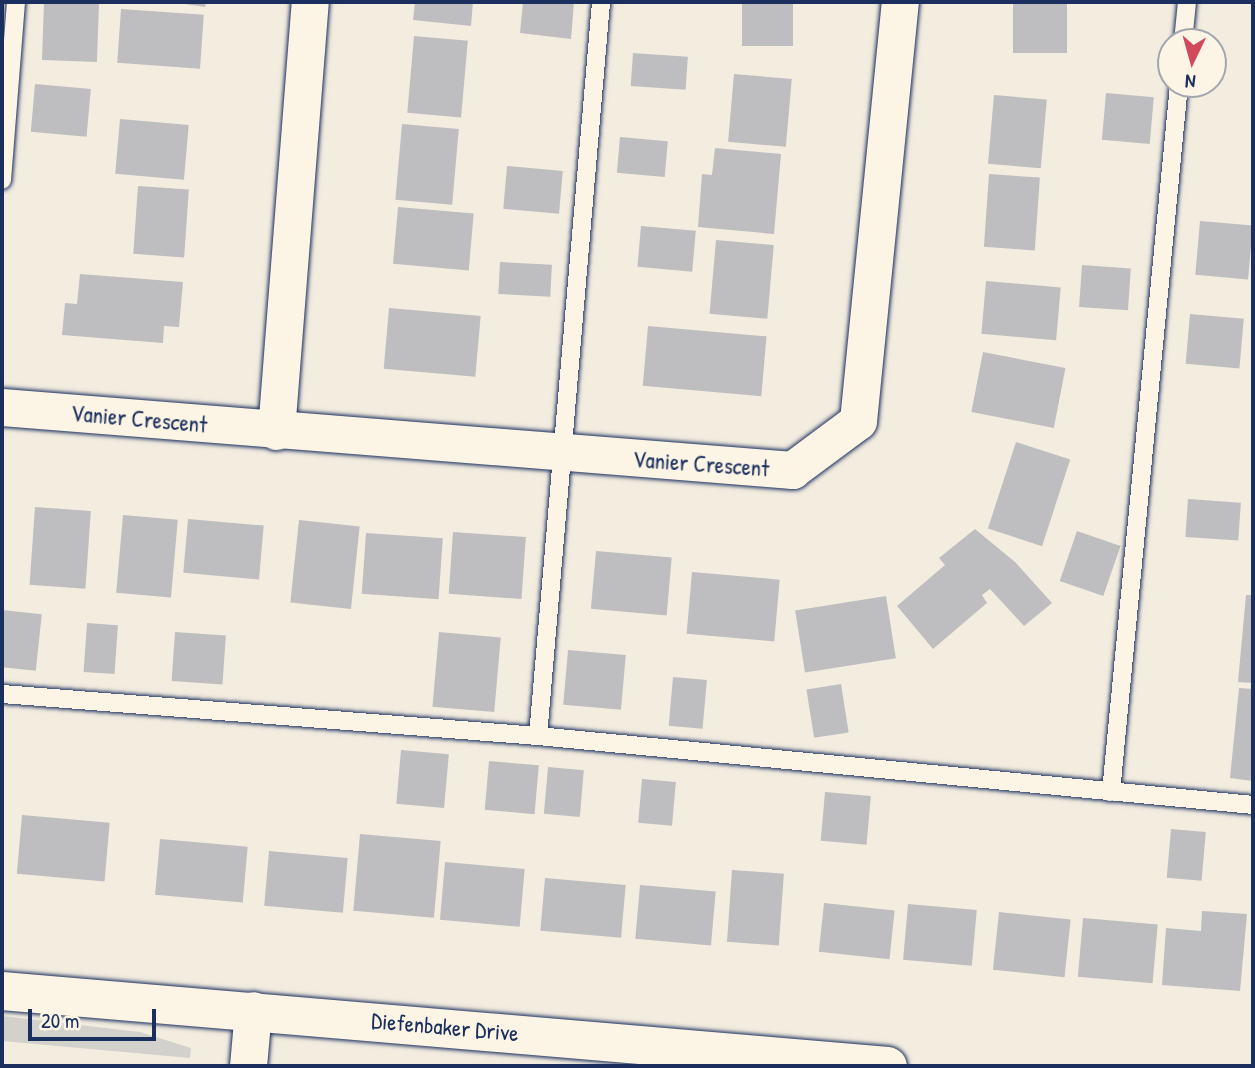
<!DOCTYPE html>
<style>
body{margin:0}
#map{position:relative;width:1255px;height:1068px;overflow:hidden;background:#f3ede0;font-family:"Patrick Hand",sans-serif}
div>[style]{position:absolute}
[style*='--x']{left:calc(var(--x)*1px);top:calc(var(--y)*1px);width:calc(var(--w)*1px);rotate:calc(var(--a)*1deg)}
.green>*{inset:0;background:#d3d1cc}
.building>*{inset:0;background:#bebec0;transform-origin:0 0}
.roads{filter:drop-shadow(0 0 2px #1b2f5e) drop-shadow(0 0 2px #1b2f5e)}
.service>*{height:18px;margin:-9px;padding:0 9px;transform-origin:9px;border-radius:9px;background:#fcf5e5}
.minor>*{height:37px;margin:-18.5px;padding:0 18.5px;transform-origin:18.5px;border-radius:18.5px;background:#fcf5e5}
.tertiary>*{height:38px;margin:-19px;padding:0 19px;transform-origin:19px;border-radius:19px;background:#fcf5e5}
span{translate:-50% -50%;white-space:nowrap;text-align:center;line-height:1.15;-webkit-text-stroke:6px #fcf5e5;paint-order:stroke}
.street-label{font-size:23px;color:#1b2f5e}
.frame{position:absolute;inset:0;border:4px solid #1b2f5e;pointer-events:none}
.north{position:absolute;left:1157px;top:28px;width:70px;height:70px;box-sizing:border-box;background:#fcf5e5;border:2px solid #a2a6af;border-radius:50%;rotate:185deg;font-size:19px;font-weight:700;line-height:28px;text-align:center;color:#1b2f5e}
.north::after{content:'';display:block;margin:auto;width:24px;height:32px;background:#d1495b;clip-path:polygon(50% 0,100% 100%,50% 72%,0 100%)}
.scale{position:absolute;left:28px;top:1009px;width:128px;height:32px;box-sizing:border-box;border:4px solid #1b2f5e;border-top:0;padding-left:9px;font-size:21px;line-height:24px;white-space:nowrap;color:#1b2f5e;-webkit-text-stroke:5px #fcf5e5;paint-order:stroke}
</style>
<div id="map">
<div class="green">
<i style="clip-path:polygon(2px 1016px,140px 1032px,191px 1048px,190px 1058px,2px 1041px)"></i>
</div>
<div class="building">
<i style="left:44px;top:2px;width:55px;height:58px;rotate:2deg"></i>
<i style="clip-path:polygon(172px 2px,206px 2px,205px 7px)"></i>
<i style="clip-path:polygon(415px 2px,473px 2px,471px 26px,413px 20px)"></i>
<i style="clip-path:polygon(523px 2px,574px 2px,571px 39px,520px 33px)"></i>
<i style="left:742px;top:2px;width:51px;height:44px"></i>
<i style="left:1013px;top:2px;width:54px;height:51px"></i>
<i style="left:121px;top:9px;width:83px;height:54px;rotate:4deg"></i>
<i style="left:414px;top:36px;width:54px;height:77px;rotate:5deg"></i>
<i style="left:633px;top:53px;width:55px;height:33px;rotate:4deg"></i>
<i style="left:734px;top:74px;width:58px;height:68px;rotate:5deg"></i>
<i style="left:35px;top:84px;width:56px;height:48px;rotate:5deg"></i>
<i style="left:1106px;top:93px;width:48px;height:47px;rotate:5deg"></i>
<i style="left:994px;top:95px;width:53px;height:69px;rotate:5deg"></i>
<i style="left:120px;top:119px;width:69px;height:55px;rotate:5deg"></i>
<i style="left:402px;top:124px;width:57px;height:76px;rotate:5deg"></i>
<i style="left:620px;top:137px;width:48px;height:36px;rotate:5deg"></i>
<i style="clip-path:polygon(715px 148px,781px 154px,774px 234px,698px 227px,702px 174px,712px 175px)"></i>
<i style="left:507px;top:166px;width:56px;height:43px;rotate:5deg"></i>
<i style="left:989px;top:174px;width:51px;height:73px;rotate:4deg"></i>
<i style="left:138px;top:186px;width:51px;height:68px;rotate:4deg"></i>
<i style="left:398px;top:207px;width:76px;height:57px;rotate:5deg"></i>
<i style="left:1200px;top:221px;width:53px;height:54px;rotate:5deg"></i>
<i style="left:641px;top:226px;width:55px;height:41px;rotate:5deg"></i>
<i style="left:716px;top:240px;width:58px;height:74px;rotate:5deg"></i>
<i style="left:500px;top:262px;width:52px;height:32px;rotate:3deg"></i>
<i style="left:1082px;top:265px;width:49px;height:42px;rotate:4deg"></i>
<i style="clip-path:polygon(80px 274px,183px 282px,179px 327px,164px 326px,163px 343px,62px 335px,65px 303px,77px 304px)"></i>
<i style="left:986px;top:281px;width:75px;height:53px;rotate:5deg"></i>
<i style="left:389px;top:308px;width:92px;height:61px;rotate:5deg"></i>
<i style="left:1190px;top:314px;width:54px;height:50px;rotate:5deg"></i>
<i style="left:648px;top:326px;width:119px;height:60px;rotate:5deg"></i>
<i style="left:983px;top:352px;width:84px;height:61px;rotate:11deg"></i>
<i style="left:1016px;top:442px;width:57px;height:91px;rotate:18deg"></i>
<i style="left:1188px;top:499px;width:53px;height:38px;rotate:4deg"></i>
<i style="left:35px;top:507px;width:56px;height:78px;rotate:4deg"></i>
<i style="left:123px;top:515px;width:55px;height:78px;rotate:5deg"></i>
<i style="left:188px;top:519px;width:76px;height:54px;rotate:5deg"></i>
<i style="left:299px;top:520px;width:61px;height:83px;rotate:6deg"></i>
<i style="clip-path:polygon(975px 529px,1015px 562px,1052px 603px,1024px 626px,990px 589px,982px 595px,987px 603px,933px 649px,897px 606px,945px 565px,939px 558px)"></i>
<i style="left:1077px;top:531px;width:46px;height:53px;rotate:19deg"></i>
<i style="left:453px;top:532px;width:73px;height:62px;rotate:4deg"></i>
<i style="left:366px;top:533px;width:77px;height:61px;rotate:4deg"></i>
<i style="left:596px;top:551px;width:76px;height:58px;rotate:5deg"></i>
<i style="left:692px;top:572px;width:88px;height:62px;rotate:5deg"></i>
<i style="clip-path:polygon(1246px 595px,1253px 595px,1253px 683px,1238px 682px)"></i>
<i style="left:886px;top:596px;width:63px;height:92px;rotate:81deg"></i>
<i style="left:2px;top:610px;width:40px;height:57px;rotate:6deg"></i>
<i style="left:87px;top:623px;width:31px;height:49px;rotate:4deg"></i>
<i style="left:175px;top:632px;width:51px;height:49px;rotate:4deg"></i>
<i style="left:439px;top:632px;width:62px;height:75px;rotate:5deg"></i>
<i style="left:568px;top:650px;width:58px;height:55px;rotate:5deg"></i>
<i style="left:673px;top:677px;width:34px;height:49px;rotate:5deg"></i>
<i style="left:841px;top:684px;width:49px;height:35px;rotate:81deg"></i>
<i style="clip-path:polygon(1239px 688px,1253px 689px,1253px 781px,1230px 778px)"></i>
<i style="left:401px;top:750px;width:48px;height:54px;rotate:5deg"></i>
<i style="left:489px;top:761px;width:50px;height:49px;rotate:5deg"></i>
<i style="left:548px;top:767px;width:36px;height:47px;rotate:5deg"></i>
<i style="left:642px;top:779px;width:34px;height:44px;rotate:5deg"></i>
<i style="left:825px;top:792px;width:46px;height:49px;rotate:5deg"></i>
<i style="left:22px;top:815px;width:88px;height:59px;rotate:5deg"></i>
<i style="left:1171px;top:829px;width:35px;height:49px;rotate:5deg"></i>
<i style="left:360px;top:834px;width:81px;height:77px;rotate:5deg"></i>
<i style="left:160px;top:839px;width:88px;height:56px;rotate:5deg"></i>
<i style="left:269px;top:851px;width:79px;height:55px;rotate:5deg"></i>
<i style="left:445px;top:862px;width:80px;height:58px;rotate:5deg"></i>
<i style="left:732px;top:870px;width:52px;height:72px;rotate:4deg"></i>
<i style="left:545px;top:878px;width:81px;height:53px;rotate:5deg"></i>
<i style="left:640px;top:885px;width:76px;height:54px;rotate:5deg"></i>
<i style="left:824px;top:903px;width:71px;height:49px;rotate:6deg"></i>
<i style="left:908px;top:904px;width:69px;height:56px;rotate:5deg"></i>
<i style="clip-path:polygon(1202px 911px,1247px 914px,1240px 991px,1162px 985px,1166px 928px,1201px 931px)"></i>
<i style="left:999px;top:912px;width:72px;height:58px;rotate:6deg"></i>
<i style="left:1083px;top:918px;width:75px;height:59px;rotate:5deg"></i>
</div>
<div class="roads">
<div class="service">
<i style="--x:1183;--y:42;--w:40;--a:-84.3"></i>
<i style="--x:2;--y:180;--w:179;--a:-85.5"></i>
<i style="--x:2;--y:694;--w:538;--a:4.48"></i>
<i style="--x:538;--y:736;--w:718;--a:5.51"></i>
<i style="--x:538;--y:736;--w:737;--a:-85.09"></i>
<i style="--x:1111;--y:792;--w:711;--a:-84.51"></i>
</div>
<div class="minor">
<i style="--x:2;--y:407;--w:793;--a:4.56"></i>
<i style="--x:792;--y:470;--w:82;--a:-36.6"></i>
<i style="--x:858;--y:421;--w:421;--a:-84.3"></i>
<i style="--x:276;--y:431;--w:430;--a:-85.5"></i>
<i style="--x:248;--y:1066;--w:56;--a:-84.9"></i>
</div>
<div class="tertiary">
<i style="--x:2;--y:991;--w:889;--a:4.84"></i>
</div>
</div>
<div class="street-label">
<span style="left:139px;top:419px;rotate:5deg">Vanier Crescent</span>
<span style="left:701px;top:464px;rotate:4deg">Vanier Crescent</span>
<span style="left:445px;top:1027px;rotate:5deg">Diefenbaker Drive</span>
</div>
<div class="frame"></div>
<div class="north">N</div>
<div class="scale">20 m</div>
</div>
